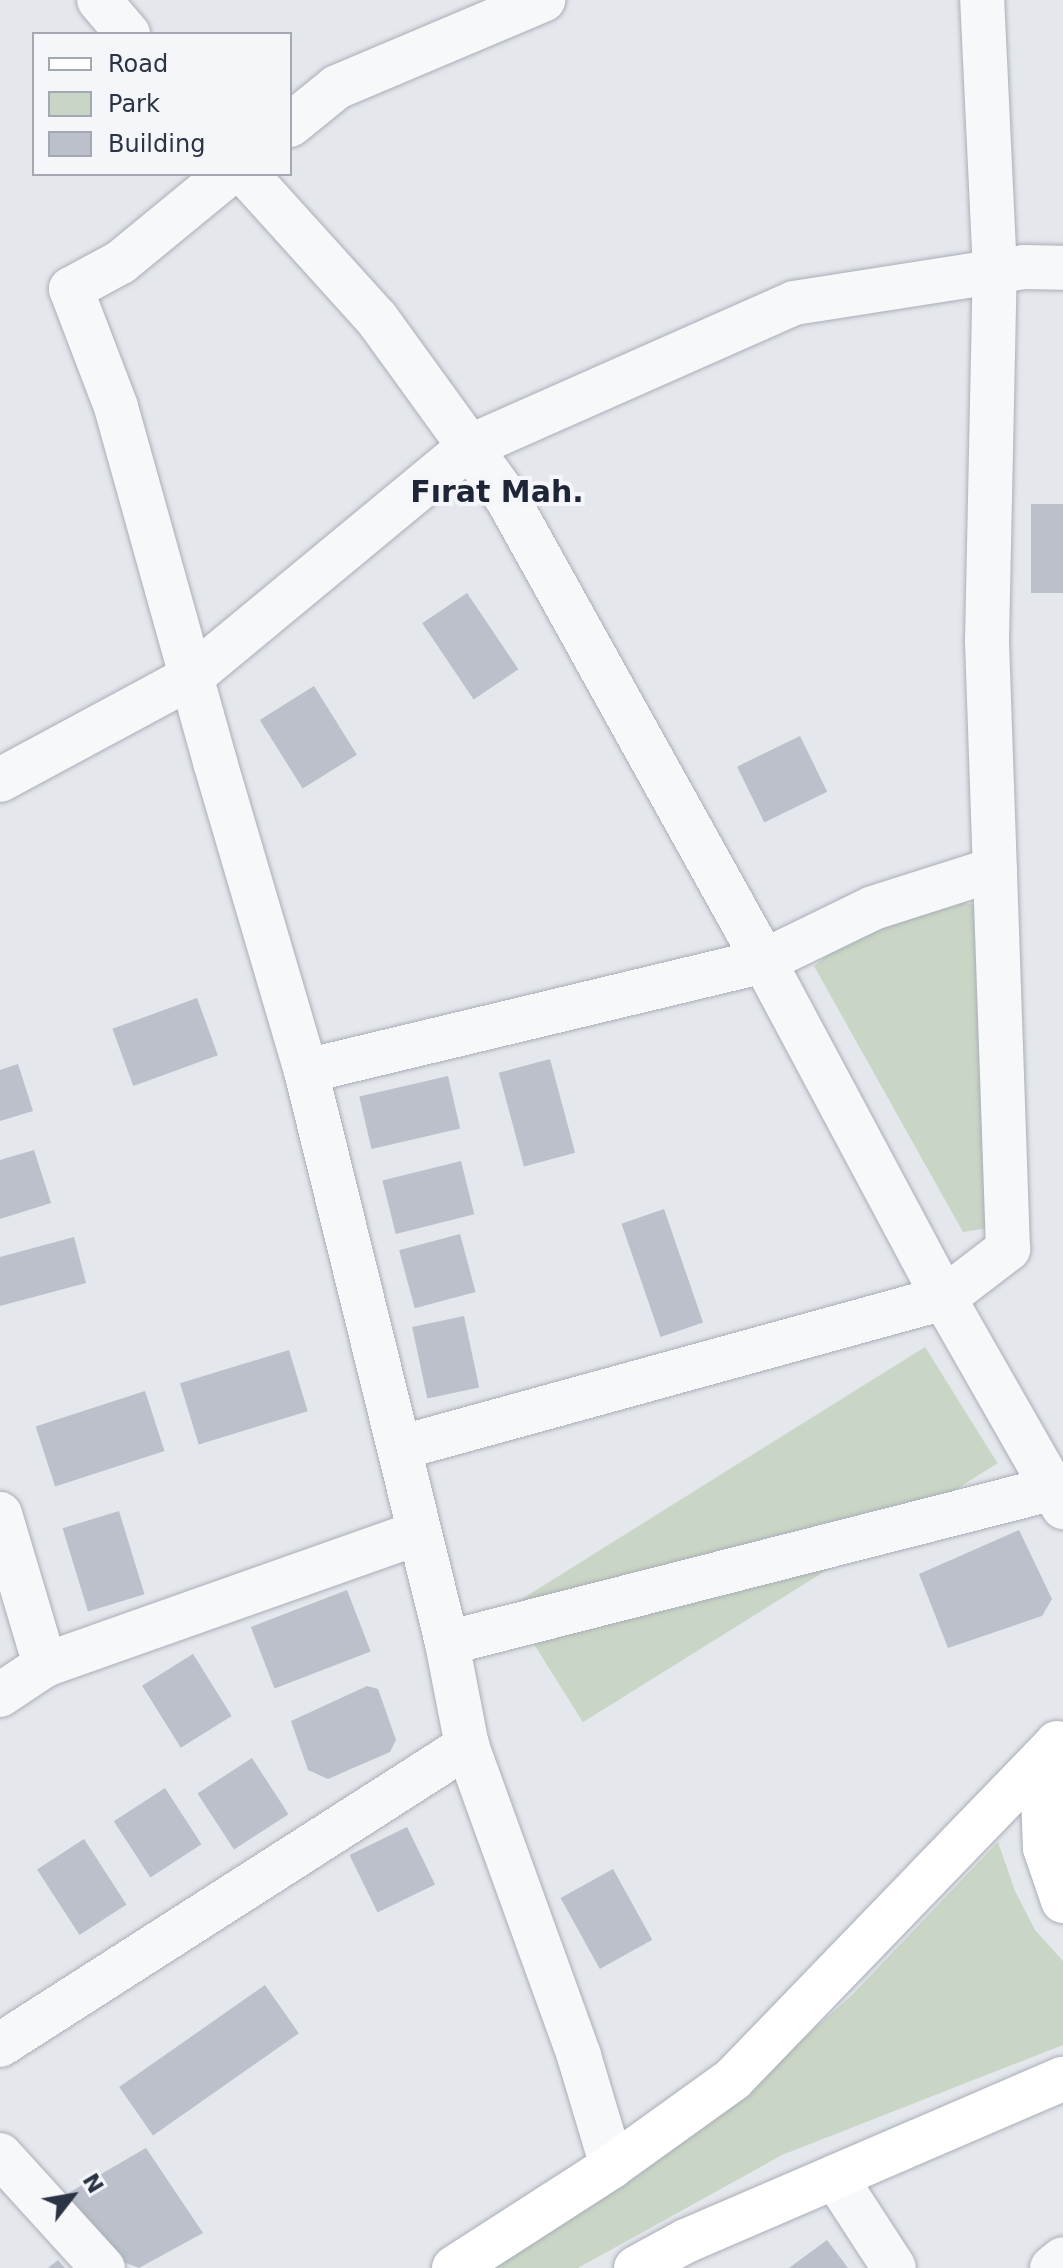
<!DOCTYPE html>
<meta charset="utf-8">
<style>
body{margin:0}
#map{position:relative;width:1063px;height:2268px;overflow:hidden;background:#e4e7ec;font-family:"DejaVu Sans",sans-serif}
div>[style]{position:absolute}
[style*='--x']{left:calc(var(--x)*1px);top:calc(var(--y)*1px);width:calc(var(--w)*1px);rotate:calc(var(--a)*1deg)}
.green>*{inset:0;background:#c9d6c5;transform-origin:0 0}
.building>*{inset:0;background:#bbc0ca;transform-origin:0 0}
.roads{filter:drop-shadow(0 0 2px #a9aeb7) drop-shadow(0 0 2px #a9aeb7)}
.minor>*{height:44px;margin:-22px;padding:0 22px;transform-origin:22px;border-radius:22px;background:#f7f8fa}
.major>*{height:44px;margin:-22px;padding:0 22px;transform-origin:22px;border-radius:22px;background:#fff}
span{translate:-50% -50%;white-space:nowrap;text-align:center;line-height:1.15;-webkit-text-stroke:8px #f4f6f9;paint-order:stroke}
.district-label{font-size:30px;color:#1d2536;font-weight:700}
.legend{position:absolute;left:32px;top:32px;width:260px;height:144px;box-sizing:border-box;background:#f4f6f9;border:2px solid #a4a8b1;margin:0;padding:10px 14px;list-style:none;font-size:24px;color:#2b3445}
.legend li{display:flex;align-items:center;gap:16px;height:40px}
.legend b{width:40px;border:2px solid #a4a8b1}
.north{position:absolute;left:32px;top:2156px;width:80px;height:80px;-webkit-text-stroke:6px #f4f6f9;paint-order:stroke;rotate:59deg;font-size:22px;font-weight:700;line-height:32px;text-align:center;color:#2b3445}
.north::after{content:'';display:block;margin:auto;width:28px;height:36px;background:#2b3445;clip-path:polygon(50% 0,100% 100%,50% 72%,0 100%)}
</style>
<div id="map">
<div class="green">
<i style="clip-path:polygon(955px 900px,977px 906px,989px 1228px,963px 1232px,814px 966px,841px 944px)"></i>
<i style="left:925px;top:1347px;width:137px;height:489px;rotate:58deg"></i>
<i style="clip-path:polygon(998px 1842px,1015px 1891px,1035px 1930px,1063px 1961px,1063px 2045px,782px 2155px,578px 2268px,492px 2268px,711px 2121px,851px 1996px)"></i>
</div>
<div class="building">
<i style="left:1063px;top:504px;width:89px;height:32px;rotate:90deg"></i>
<i style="left:467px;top:593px;width:92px;height:54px;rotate:56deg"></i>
<i style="left:314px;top:686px;width:81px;height:64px;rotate:58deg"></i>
<i style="left:800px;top:736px;width:62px;height:70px;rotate:64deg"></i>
<i style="left:197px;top:998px;width:61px;height:90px;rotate:70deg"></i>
<i style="left:550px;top:1059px;width:97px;height:53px;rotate:75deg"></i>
<i style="clip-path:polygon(18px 1064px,33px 1111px,0 1121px,0 1070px)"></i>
<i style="left:448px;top:1076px;width:54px;height:91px;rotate:77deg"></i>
<i style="clip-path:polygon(34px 1150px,51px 1203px,0 1219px,0 1160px)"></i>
<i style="left:461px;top:1161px;width:55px;height:81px;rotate:76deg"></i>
<i style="left:664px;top:1209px;width:120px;height:45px;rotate:71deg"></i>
<i style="left:460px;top:1234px;width:60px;height:63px;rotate:75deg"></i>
<i style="clip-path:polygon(74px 1237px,86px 1283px,0 1306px,0 1257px)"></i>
<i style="left:464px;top:1316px;width:73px;height:53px;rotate:78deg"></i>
<i style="left:289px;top:1350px;width:64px;height:114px;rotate:73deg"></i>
<i style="left:145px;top:1391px;width:63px;height:115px;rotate:72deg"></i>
<i style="left:119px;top:1511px;width:87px;height:59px;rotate:73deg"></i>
<i style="clip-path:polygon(1019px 1530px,1052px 1599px,1042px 1616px,948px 1648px,919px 1574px)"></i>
<i style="left:347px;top:1590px;width:66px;height:103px;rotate:69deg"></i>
<i style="left:193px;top:1654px;width:73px;height:60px;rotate:58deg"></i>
<i style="clip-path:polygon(367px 1686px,378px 1689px,396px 1740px,390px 1752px,328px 1779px,308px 1770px,291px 1721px)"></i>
<i style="left:252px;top:1758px;width:67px;height:65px;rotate:57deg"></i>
<i style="left:165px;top:1788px;width:67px;height:61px;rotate:57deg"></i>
<i style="left:407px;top:1827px;width:64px;height:64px;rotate:64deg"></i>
<i style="left:84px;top:1839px;width:78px;height:56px;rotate:57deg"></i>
<i style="left:613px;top:1869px;width:81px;height:60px;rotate:61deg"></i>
<i style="left:265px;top:1985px;width:59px;height:178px;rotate:55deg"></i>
<i style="clip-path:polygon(146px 2148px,203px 2233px,139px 2268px,113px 2258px,65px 2195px)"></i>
<i style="clip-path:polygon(827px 2240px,848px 2268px,789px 2268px)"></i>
<i style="clip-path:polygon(58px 2260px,65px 2268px,48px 2268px)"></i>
</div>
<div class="roads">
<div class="minor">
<i style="--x:99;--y:0;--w:45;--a:49.5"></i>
<i style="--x:290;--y:125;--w:60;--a:-39"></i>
<i style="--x:337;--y:87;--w:224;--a:-22.9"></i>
<i style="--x:228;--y:174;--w:139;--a:140.6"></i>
<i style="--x:121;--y:262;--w:57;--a:151.6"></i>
<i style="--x:71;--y:289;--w:126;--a:69.1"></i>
<i style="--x:116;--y:407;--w:369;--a:74.4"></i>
<i style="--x:215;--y:762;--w:322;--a:73.6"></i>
<i style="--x:306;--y:1071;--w:589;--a:76.15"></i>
<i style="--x:447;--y:1643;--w:105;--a:79"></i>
<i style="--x:467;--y:1746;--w:330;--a:70.1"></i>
<i style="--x:579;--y:2056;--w:115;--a:73.3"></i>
<i style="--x:246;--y:174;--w:195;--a:47.9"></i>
<i style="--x:377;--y:319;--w:223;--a:54.1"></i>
<i style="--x:508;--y:500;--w:527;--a:60.96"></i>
<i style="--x:764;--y:961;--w:382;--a:61.9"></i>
<i style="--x:944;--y:1298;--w:241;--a:60.3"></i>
<i style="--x:0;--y:780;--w:217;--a:-28.3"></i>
<i style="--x:191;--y:677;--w:361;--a:-39.6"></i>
<i style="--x:469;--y:447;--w:355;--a:-23.9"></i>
<i style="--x:794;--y:303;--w:233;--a:-8.9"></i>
<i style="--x:1024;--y:267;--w:39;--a:1"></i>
<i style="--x:306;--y:1071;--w:471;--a:-13.5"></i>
<i style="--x:764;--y:961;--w:121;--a:-25.9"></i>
<i style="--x:873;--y:908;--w:128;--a:-17.7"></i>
<i style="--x:399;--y:1448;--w:565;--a:-15.39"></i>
<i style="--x:944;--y:1298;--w:81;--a:-37.4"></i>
<i style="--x:1008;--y:1249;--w:608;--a:-91.98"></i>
<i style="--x:987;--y:641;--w:369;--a:-88.8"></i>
<i style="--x:995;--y:272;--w:272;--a:-92.7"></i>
<i style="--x:0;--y:1514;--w:158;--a:73.4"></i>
<i style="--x:447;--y:1643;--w:626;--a:-14.32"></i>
<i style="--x:0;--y:1695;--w:54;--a:-33.7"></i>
<i style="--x:45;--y:1665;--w:396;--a:-19.5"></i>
<i style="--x:0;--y:2045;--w:555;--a:-32.63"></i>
<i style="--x:0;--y:2155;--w:153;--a:47.7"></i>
<i style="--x:835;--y:2177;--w:108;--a:57"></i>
<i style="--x:1052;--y:2268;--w:14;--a:-39"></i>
</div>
<div class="major">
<i style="--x:1057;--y:1743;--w:55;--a:104.8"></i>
<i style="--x:1043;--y:1796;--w:52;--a:87.8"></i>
<i style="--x:1045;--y:1848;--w:56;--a:71.2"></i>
<i style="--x:454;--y:2268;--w:188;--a:-32.8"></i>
<i style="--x:612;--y:2166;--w:149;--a:-35.7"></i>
<i style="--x:733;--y:2079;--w:463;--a:-46"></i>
<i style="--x:636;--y:2268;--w:57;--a:-28.4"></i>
<i style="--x:686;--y:2241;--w:410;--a:-23.3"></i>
</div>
</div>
<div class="district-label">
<span style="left:497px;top:492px">Fırat Mah.</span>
</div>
<ul class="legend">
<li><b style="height:10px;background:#fff"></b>Road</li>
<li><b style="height:22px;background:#c9d6c5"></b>Park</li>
<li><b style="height:22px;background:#bbc0ca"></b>Building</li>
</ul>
<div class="north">N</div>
</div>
